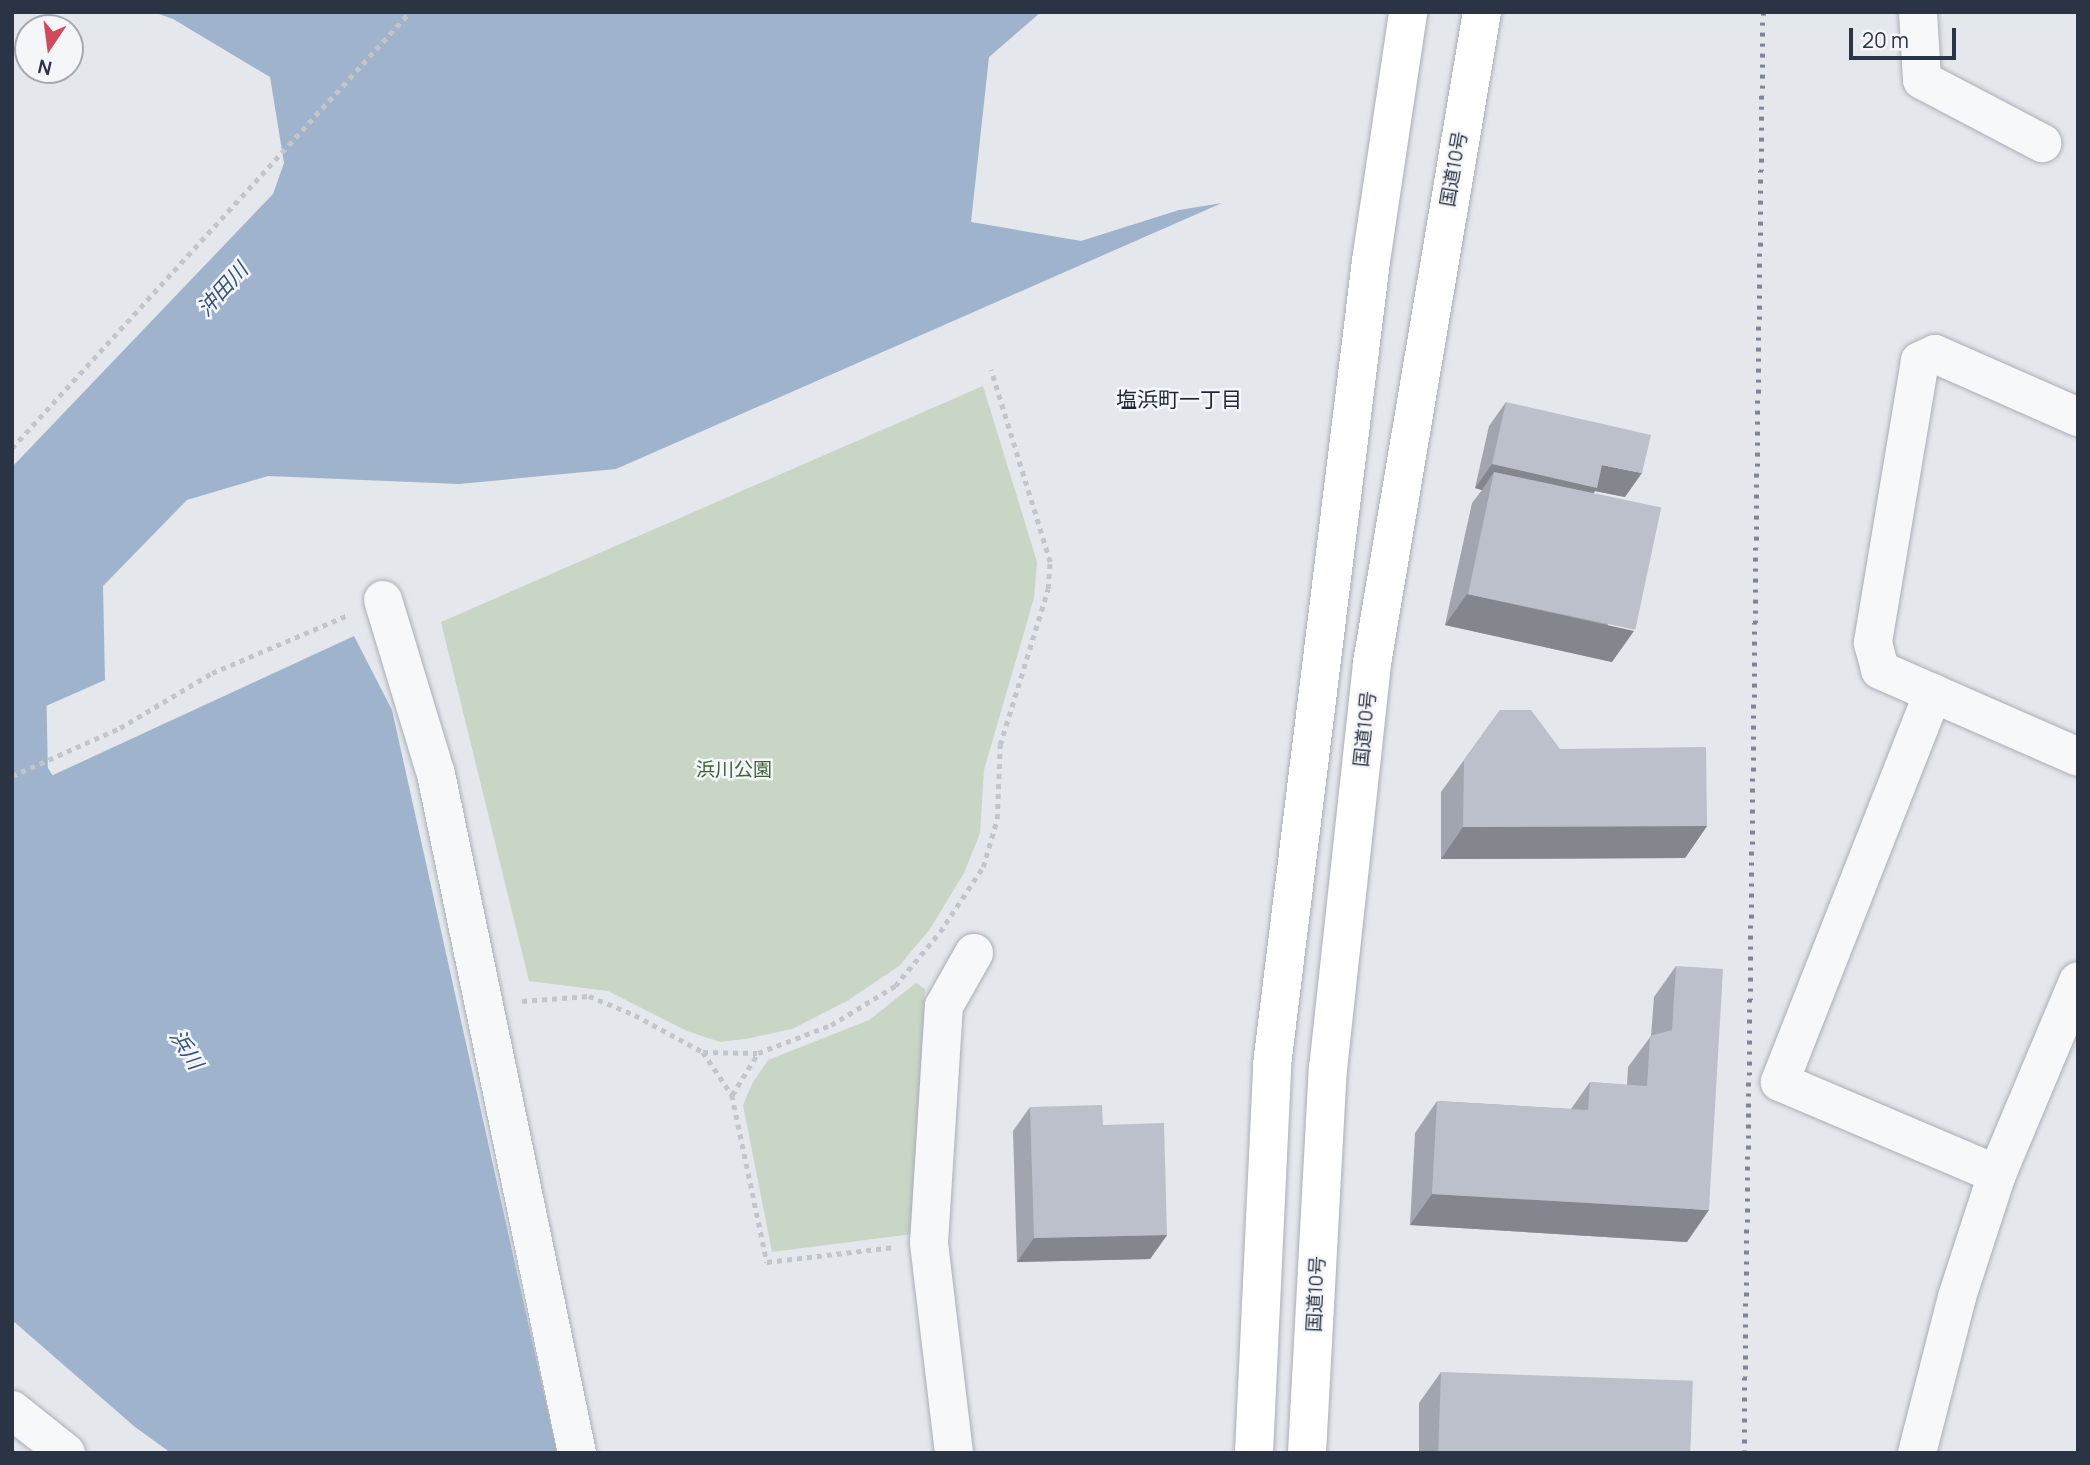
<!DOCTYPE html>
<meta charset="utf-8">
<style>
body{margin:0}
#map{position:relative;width:2090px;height:1465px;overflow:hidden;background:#e4e7ec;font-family:Manrope,"Noto Sans JP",sans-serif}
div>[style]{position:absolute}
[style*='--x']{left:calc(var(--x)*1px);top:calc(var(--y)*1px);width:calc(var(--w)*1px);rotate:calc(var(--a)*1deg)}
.green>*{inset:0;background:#c9d6c5}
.water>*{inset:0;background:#9fb4cc}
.river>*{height:65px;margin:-32.5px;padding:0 32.5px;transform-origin:32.5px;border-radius:32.5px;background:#9fb4cc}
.path>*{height:4.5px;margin-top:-2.25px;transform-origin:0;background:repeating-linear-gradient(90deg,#c2c5cb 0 5px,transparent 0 10px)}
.roads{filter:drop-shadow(0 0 2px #a9aeb7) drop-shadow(0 0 2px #a9aeb7)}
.minor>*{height:38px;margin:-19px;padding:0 19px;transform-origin:19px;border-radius:19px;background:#f7f8fa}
.tertiary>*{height:38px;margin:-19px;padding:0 19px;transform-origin:19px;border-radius:19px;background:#f7f8fa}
.trunk>*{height:38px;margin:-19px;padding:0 19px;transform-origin:19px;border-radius:19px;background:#fff}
.rail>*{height:5px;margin-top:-2.5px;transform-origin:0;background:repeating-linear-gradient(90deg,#7d8696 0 3.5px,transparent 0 10.5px)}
.wall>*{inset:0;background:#a1a5ae}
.shaded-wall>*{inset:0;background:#83868d}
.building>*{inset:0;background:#bbc0ca;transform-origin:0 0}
span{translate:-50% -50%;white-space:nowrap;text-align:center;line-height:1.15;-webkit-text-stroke:5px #f4f6f9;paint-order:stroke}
.street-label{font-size:19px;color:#2b3445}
.park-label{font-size:19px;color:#3f6138}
.water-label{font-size:21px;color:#34527a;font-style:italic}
.neighbourhood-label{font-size:21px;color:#1d2536}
.frame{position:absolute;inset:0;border:14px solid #2b3445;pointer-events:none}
.north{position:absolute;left:14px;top:14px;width:70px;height:70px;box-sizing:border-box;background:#f4f6f9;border:2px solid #a4a8b1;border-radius:50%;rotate:193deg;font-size:19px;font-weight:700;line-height:28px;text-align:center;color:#2b3445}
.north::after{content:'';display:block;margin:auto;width:24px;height:32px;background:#d1495b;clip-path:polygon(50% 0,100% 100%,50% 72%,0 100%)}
.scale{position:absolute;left:1849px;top:28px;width:107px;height:32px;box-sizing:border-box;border:4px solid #2b3445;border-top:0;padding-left:9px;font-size:21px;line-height:24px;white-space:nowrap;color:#2b3445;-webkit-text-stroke:5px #f4f6f9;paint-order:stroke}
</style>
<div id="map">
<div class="green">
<i style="clip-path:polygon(983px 386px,1037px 562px,1034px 598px,984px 770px,980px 833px,964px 873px,930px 929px,899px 966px,847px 1001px,792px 1029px,746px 1039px,720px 1042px,687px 1031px,608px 991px,529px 981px,441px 622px)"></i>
<i style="clip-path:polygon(916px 983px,925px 989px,913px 1234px,772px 1252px,743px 1105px,752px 1084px,768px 1060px,869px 1020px)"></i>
</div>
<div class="water">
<i style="clip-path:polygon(153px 12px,1041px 12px,989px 57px,971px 222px,1081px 241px,1179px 210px,1222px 203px,616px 469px,459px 484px,268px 476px,187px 500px,103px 586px,105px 680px,12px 721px,12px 467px,273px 194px,284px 163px,270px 77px,173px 19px)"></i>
<i style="clip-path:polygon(354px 636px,392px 710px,557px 1453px,171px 1453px,135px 1427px,12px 1320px,12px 794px)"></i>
</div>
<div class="river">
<i style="--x:12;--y:622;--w:155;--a:88.9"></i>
<i style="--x:15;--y:777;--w:103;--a:57.7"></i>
</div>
<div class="path">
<i style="--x:12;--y:448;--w:590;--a:-47.61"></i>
<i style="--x:12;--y:776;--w:118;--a:-24"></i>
<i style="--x:120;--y:728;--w:107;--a:-30.9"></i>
<i style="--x:212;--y:673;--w:150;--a:-23.1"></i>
<i style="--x:522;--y:1001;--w:67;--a:-4.3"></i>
<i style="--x:589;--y:996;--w:50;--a:22.4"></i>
<i style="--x:635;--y:1015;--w:77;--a:28.6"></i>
<i style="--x:703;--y:1052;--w:52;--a:56"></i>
<i style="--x:732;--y:1095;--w:171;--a:78.2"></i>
<i style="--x:767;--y:1262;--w:128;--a:-6.7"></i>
<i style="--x:703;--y:1052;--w:54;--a:1.1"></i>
<i style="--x:732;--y:1095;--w:49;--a:-58.2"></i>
<i style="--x:758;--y:1053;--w:78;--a:-21"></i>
<i style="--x:831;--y:1025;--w:75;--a:-31.4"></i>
<i style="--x:895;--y:986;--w:70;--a:-50.2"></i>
<i style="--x:940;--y:932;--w:78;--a:-56.5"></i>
<i style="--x:983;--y:867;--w:50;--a:-73.7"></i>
<i style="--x:997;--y:819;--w:74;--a:-87.7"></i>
<i style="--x:1000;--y:745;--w:163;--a:-72.9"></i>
<i style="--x:1048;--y:589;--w:27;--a:-86"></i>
<i style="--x:1050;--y:562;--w:201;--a:-107.1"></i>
</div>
<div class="roads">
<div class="minor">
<i style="--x:1918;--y:12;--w:68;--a:86.6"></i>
<i style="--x:1922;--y:80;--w:136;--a:27.7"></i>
<i style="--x:2078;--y:417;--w:156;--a:-156.2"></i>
<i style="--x:1935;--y:354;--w:17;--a:155"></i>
<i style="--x:1920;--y:361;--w:286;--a:99.5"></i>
<i style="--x:1873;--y:643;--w:28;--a:75"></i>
<i style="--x:1880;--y:670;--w:216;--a:23.7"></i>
<i style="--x:383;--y:600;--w:182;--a:73.1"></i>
<i style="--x:436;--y:774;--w:693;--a:78.27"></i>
<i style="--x:1933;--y:693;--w:418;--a:111.5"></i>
<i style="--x:1780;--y:1082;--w:236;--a:23"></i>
<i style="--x:12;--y:1410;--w:69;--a:38.5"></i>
<i style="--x:954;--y:1453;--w:211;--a:-96.8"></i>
<i style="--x:929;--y:1243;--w:237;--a:-86.4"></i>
<i style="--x:944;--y:1006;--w:61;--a:-60.5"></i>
</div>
<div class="tertiary">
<i style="--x:1917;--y:1453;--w:161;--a:-75.6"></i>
<i style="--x:1957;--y:1297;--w:129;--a:-72"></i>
<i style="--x:1997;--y:1174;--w:209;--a:-67.2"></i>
</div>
<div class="trunk">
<i style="--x:1254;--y:1453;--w:388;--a:-87.3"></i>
<i style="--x:1272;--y:1065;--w:810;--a:-82.98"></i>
<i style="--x:1371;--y:261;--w:252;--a:-81.5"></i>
<i style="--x:1307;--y:1453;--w:385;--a:-86.9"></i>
<i style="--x:1328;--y:1069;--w:408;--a:-83.8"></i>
<i style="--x:1372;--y:663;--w:660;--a:-80.41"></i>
</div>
</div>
<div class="rail">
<i style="--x:1744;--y:1453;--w:1441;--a:-89.24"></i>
</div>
<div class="wall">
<i style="clip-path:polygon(1506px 402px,1625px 497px,1595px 491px,1593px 494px,1612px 662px,1445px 625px,1472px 503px,1482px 490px,1475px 488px,1489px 426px)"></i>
<i style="clip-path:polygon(1500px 710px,1560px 749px,1707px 826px,1685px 858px,1441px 859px,1441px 792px)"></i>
<i style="clip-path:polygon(1676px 966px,1687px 1242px,1410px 1225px,1415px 1133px,1437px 1101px,1571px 1109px,1590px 1082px,1627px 1085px,1628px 1067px,1651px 1036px,1654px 997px)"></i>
<i style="clip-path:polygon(1030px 1107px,1103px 1125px,1167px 1235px,1150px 1259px,1017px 1262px,1013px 1131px)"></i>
<i style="clip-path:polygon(1441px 1372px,1693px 1453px,1419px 1453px,1419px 1403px)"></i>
</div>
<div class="shaded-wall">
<i style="clip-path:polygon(1492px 464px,1602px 465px,1642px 473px,1625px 497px,1595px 491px,1580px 512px,1494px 472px,1482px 490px,1475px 488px)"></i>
<i style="clip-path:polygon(1467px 594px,1634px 631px,1612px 662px,1445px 625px)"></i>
<i style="clip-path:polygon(1707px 826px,1685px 858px,1441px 859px,1463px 827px)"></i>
<i style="clip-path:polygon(1432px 1194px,1709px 1210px,1687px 1242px,1410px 1225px)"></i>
<i style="clip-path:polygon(1167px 1235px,1150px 1259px,1017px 1262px,1034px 1238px)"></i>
</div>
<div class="building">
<i style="clip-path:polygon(1506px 402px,1651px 435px,1642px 473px,1602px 465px,1597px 488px,1492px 464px)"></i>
<i style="left:1494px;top:472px;width:171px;height:125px;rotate:12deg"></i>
<i style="clip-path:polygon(1500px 710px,1531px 710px,1560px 749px,1706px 747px,1707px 826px,1463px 827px,1464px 761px)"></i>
<i style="clip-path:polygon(1676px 966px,1723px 969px,1709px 1210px,1432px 1194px,1437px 1101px,1588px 1110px,1590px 1082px,1647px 1086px,1650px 1036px,1672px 1030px)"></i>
<i style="clip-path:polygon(1102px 1105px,1103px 1125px,1164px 1123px,1167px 1235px,1034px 1238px,1030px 1107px)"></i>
<i style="left:1441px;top:1372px;width:252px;height:81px;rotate:2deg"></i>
</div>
<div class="street-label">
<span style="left:1454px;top:169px;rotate:-80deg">国道10号</span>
<span style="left:1365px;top:729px;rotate:-84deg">国道10号</span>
<span style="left:1316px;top:1294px;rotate:-87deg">国道10号</span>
</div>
<div class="park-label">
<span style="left:734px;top:770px">浜川公園</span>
</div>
<div class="water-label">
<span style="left:222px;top:289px;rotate:-48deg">沖田川</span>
<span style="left:187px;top:1049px;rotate:58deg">浜川</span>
</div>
<div class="neighbourhood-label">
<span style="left:1179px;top:399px">塩浜町一丁目</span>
</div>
<div class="frame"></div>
<div class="north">N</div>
<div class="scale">20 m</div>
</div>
